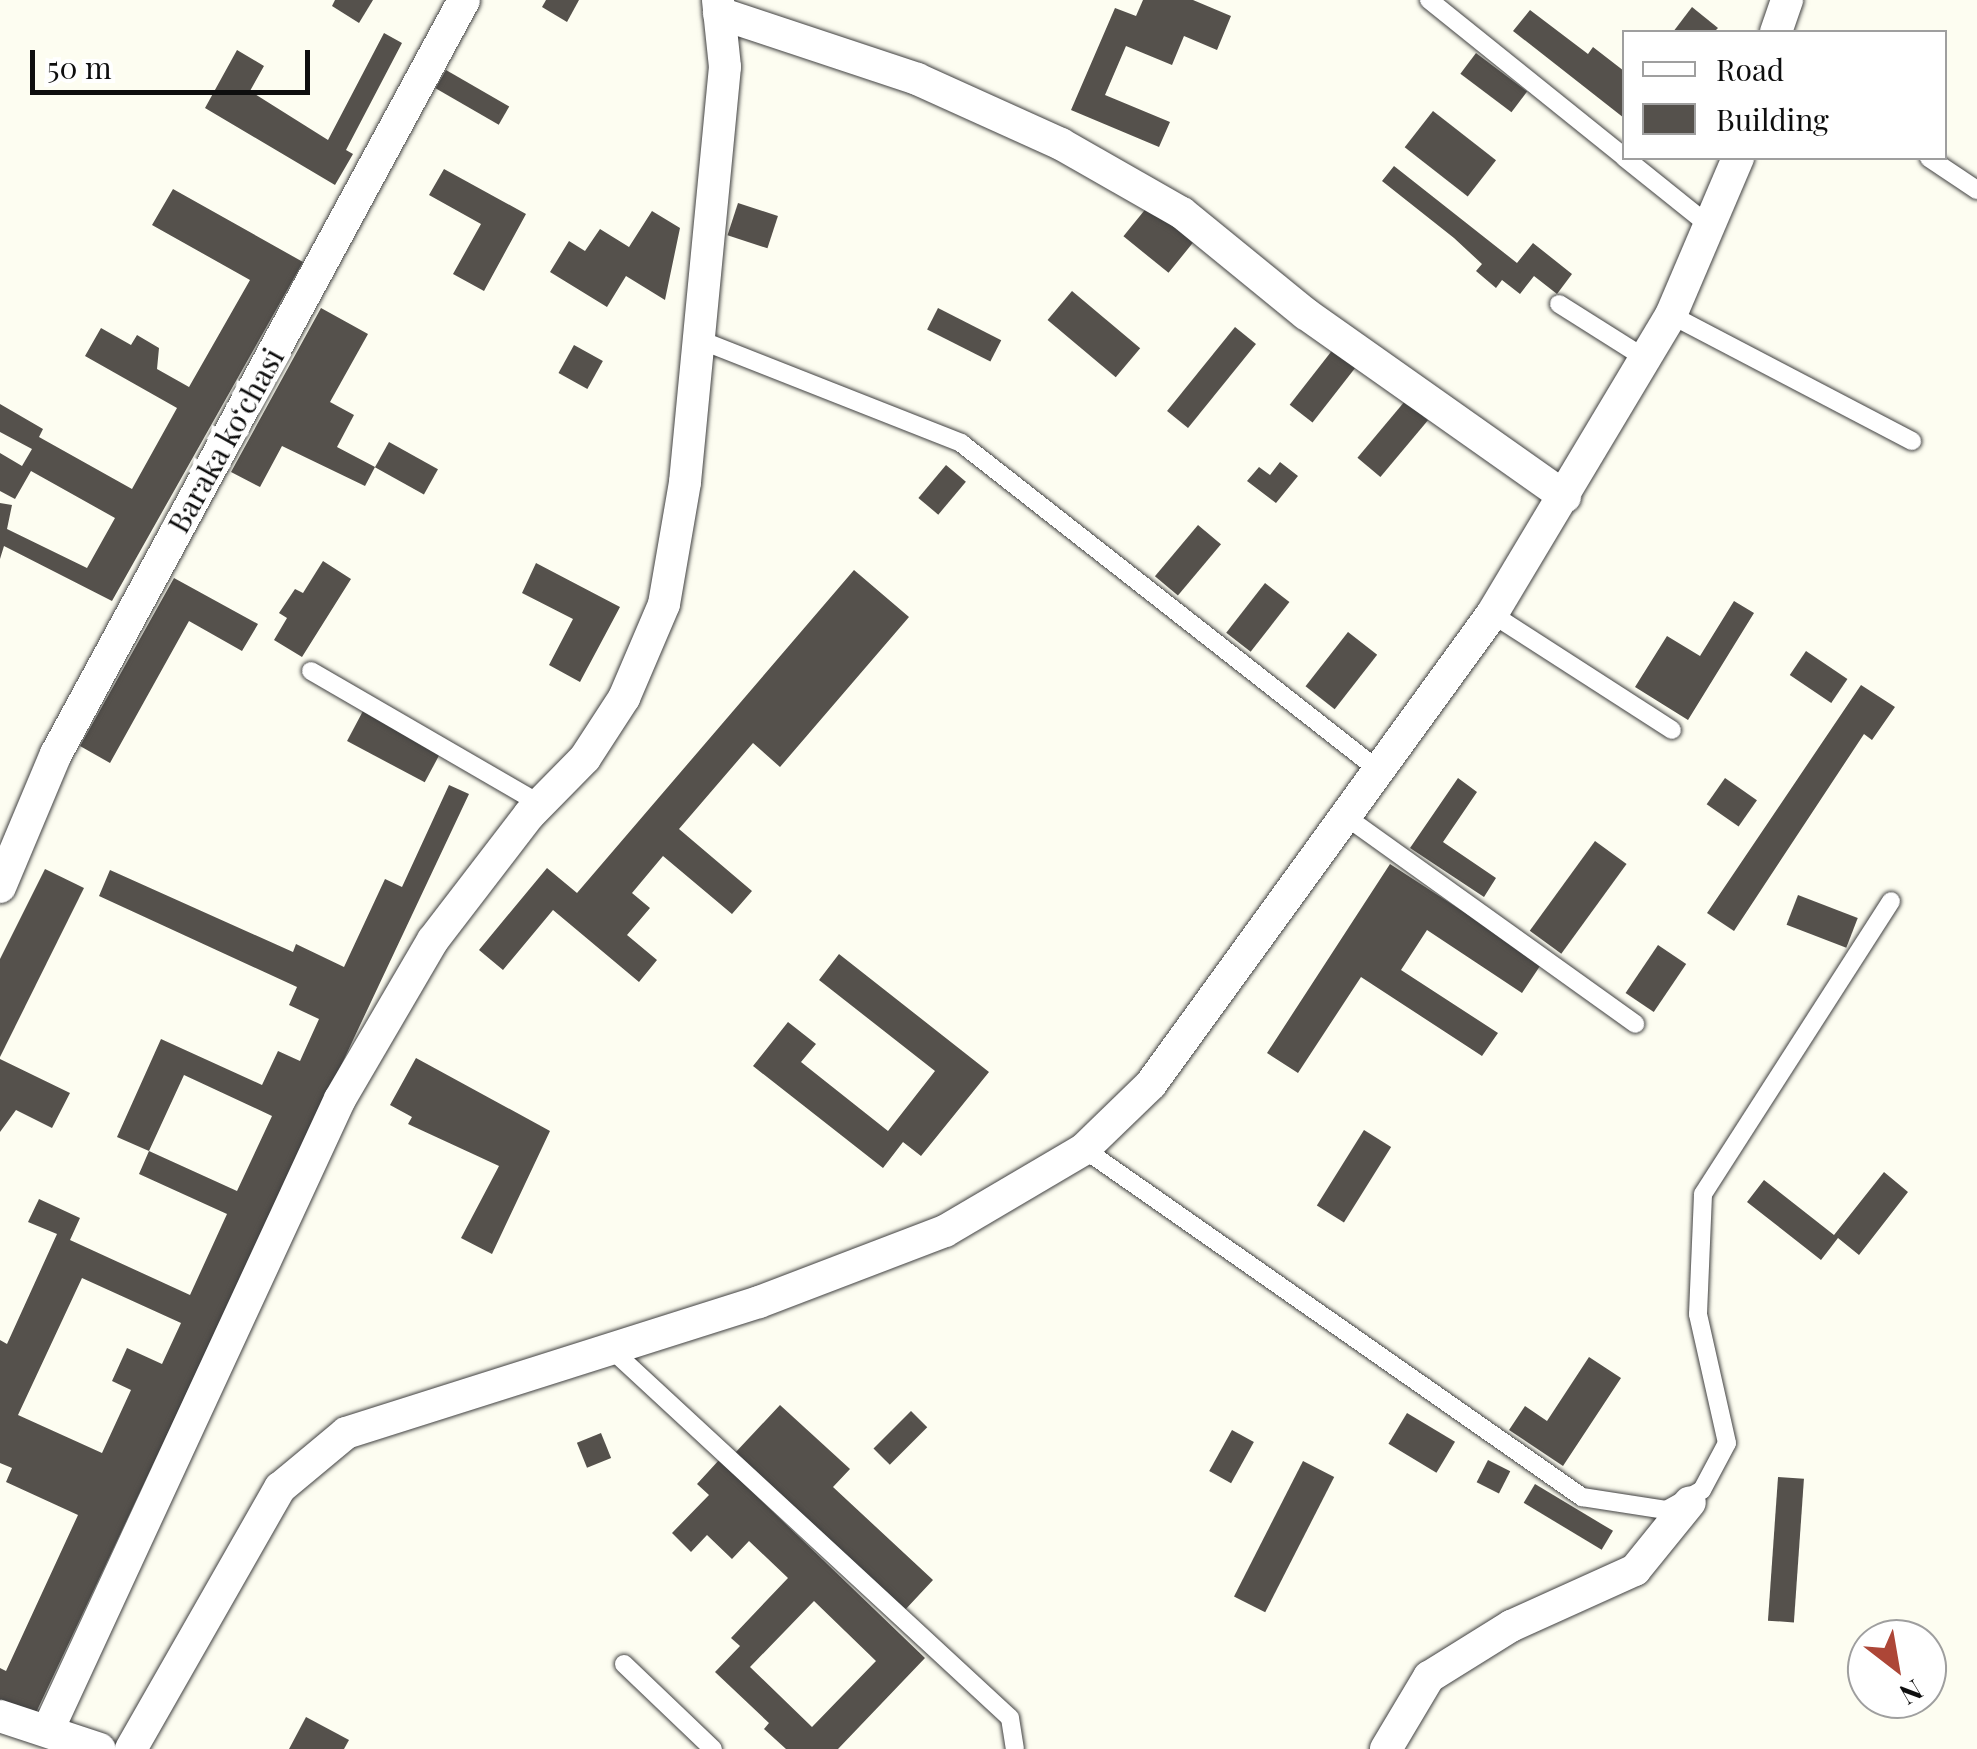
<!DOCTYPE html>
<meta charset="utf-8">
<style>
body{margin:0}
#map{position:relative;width:1977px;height:1749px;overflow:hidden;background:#fdfdf1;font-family:"Playfair Display",serif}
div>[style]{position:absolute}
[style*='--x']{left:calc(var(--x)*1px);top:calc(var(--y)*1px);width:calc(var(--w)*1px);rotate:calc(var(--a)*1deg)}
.building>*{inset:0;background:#55514c;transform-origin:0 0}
.roads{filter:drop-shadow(0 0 2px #414141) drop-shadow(0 0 2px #414141)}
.lane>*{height:18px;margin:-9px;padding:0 9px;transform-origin:9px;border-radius:9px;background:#fff}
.street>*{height:32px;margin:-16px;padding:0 16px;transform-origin:16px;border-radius:16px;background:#fff}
span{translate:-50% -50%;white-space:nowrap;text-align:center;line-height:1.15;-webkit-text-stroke:10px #fff;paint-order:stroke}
.street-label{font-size:30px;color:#0e0e0e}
.legend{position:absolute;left:1622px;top:30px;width:325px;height:130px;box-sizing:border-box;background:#fff;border:2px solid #9f9f9f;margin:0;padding:12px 18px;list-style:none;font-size:30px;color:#0e0e0e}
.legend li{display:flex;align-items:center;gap:20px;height:50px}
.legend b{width:50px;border:2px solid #9f9f9f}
.north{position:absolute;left:1847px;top:1619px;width:100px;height:100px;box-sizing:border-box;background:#fff;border:2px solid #9f9f9f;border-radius:50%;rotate:149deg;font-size:28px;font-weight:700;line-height:40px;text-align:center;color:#0e0e0e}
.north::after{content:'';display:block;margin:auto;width:35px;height:45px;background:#ad4637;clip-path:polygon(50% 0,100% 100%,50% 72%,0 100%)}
.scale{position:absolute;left:30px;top:50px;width:280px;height:45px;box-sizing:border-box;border:5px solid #0e0e0e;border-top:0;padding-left:12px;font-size:30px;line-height:35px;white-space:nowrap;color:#0e0e0e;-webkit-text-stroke:8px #fff;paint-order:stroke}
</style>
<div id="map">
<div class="building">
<i style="clip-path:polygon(335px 0,373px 0,359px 23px,332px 6px)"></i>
<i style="clip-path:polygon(546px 0,579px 0,567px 22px,542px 7px)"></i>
<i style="clip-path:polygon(1143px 0,1193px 0,1231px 16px,1217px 50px,1184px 36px,1172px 65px,1126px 46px,1105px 95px,1170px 122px,1159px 147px,1071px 110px,1115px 8px,1136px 16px)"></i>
<i style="clip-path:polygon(1692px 7px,1718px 28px,1714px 32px,1673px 32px)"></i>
<i style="clip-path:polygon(1530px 10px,1588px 54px,1593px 47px,1624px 71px,1624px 118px,1513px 31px)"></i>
<i style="clip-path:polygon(384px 33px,402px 43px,346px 150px,353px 154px,335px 185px,205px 108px,237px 50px,264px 66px,250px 91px,328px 140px)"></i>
<i style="left:1476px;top:53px;width:64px;height:26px;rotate:37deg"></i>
<i style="left:446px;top:70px;width:73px;height:21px;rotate:30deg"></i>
<i style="left:1433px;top:111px;width:80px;height:46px;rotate:38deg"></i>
<i style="clip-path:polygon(1394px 166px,1517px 263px,1533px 243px,1572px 274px,1557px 294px,1534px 276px,1520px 294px,1502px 280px,1496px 288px,1476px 271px,1482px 264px,1454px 238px,1382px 181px)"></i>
<i style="clip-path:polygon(444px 169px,526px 214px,484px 291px,453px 274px,481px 224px,429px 195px)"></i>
<i style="clip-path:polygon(173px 189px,303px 262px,112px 601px,4px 546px,0 559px,0 503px,12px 505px,7px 529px,87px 568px,115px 518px,31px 471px,15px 499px,0 491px,0 453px,22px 466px,32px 449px,0 432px,0 404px,43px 429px,39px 437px,132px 489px,177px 408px,85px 356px,101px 328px,131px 345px,137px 335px,159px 348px,157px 369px,189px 387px,250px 280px,152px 225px)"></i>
<i style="left:738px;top:203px;width:42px;height:34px;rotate:18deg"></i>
<i style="left:1148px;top:206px;width:58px;height:39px;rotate:39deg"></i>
<i style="clip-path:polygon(652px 211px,680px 228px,665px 300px,626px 276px,607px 307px,550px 272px,569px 241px,585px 251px,600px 229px,629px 247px)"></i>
<i style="left:1072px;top:291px;width:89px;height:38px;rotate:40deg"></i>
<i style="clip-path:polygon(321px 308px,368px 334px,330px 402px,354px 415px,337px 447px,375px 467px,365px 486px,282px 446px,260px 487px,231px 472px)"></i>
<i style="left:938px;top:308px;width:71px;height:24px;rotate:27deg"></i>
<i style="left:1235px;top:327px;width:27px;height:108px;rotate:39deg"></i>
<i style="left:574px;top:345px;width:33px;height:32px;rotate:29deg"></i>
<i style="left:1334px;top:348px;width:29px;height:72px;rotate:38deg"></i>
<i style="left:1405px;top:401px;width:30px;height:74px;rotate:40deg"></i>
<i style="left:389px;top:442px;width:56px;height:29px;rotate:29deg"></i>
<i style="clip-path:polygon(1280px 462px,1298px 476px,1276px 503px,1247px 481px,1259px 467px,1270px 475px)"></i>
<i style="left:946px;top:465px;width:26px;height:43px;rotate:40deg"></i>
<i style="left:1198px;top:525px;width:30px;height:67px;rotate:40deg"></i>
<i style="clip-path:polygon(323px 561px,351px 579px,302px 657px,274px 640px,287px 618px,279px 613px,295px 589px,303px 593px)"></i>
<i style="clip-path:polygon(536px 563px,620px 607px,580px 682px,549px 665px,573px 619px,522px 593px)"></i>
<i style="clip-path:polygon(854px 570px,909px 617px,780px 767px,753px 743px,679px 829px,752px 891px,732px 914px,663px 856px,632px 893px,650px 908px,627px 935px,657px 960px,639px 982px,553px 910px,503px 970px,479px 950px,547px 868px,577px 893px)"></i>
<i style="clip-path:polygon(174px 578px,258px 624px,242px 651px,189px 621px,110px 763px,80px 746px)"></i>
<i style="left:1265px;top:583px;width:31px;height:63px;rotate:38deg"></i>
<i style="clip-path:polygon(1734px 601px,1754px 613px,1688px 720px,1635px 687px,1667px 636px,1700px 656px)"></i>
<i style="left:1348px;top:632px;width:37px;height:69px;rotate:38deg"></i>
<i style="left:1806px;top:651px;width:50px;height:29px;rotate:34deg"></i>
<i style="clip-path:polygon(1861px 685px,1895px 707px,1872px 740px,1864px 734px,1734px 931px,1707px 913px)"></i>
<i style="left:363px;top:711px;width:88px;height:34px;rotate:28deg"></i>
<i style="clip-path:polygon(1458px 778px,1477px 792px,1443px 842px,1496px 878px,1484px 897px,1410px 848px)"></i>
<i style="left:1725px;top:778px;width:39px;height:32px;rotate:35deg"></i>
<i style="clip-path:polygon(evenodd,449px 785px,469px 794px,33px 1719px,0 1704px,0 1668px,6px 1671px,78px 1515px,6px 1482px,12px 1468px,0 1463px,0 1340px,7px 1344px,57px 1234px,28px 1222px,39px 1199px,80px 1218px,70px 1240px,190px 1295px,227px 1214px,139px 1174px,149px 1151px,237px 1191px,272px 1116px,184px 1075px,149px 1151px,117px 1137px,161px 1039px,262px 1085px,278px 1051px,300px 1061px,319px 1019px,289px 1005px,297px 987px,99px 896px,110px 870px,293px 952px,296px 944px,344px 967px,385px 879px,402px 887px,449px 785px,82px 1278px,181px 1323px,162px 1364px,127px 1348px,112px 1381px,131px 1390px,102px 1453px,18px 1415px,82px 1278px)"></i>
<i style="left:1595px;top:841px;width:39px;height:111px;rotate:36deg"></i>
<i style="clip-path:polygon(1390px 864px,1542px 963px,1522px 993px,1427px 930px,1401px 970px,1498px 1033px,1482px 1056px,1361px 977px,1298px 1073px,1267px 1053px)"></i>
<i style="clip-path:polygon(45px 869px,84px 888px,0 1057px,0 959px)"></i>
<i style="left:1798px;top:895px;width:64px;height:32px;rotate:21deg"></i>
<i style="left:1658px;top:945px;width:34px;height:58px;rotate:34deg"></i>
<i style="clip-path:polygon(839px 954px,989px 1072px,921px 1156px,903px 1142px,883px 1168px,753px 1066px,788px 1022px,816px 1044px,801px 1062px,888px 1131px,935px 1071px,819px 980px)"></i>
<i style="clip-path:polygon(416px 1058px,550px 1131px,492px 1254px,461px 1238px,499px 1166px,408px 1124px,412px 1117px,390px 1105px)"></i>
<i style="clip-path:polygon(0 1059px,70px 1093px,52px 1128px,16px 1110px,0 1132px)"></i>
<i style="left:1364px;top:1130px;width:32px;height:89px;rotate:32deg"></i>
<i style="clip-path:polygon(1884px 1172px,1908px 1192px,1859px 1255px,1838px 1238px,1821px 1260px,1747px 1202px,1764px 1180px,1834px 1235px)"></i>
<i style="clip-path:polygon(1589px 1357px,1621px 1378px,1563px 1466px,1509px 1430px,1525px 1406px,1547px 1421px)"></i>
<i style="clip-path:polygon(780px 1405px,850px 1469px,833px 1487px,933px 1580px,904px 1611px,734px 1454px)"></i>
<i style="left:911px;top:1411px;width:23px;height:53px;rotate:45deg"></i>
<i style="left:1407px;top:1413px;width:56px;height:36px;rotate:31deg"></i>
<i style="left:1232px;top:1430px;width:25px;height:47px;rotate:29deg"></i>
<i style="left:601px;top:1433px;width:27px;height:26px;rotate:68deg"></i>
<i style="clip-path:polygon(evenodd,719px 1460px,925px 1658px,838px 1749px,786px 1749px,764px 1729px,769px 1723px,715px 1672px,740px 1646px,731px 1638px,788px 1578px,749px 1541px,732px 1559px,707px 1535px,691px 1552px,672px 1533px,709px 1495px,697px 1484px,719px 1460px,814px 1601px,876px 1661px,812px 1727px,750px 1667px,814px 1601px)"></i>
<i style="left:1488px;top:1460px;width:25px;height:25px;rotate:27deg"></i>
<i style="left:1303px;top:1461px;width:35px;height:152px;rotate:27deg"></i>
<i style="left:1778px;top:1477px;width:26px;height:144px;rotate:4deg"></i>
<i style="left:1535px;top:1484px;width:91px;height:22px;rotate:31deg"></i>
<i style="clip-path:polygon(306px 1717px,349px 1740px,344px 1749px,289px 1749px)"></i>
</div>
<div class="roads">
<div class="lane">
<i style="--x:1429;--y:0;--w:250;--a:38.8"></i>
<i style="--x:1625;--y:158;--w:110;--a:38.7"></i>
<i style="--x:1929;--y:158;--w:58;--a:33.7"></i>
<i style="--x:1559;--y:304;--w:99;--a:32.2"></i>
<i style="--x:1671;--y:315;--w:272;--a:27.6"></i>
<i style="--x:695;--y:338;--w:286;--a:21.5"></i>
<i style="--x:961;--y:443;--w:529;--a:38.08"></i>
<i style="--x:1492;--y:614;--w:214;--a:32.8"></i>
<i style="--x:311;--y:671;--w:265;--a:30.1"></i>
<i style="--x:1345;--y:816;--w:357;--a:35.6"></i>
<i style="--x:1084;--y:1149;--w:608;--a:34.95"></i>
<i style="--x:1582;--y:1497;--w:85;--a:8.8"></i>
<i style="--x:1666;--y:1510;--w:41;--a:-29.1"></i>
<i style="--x:1702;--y:1490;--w:53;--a:-62"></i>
<i style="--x:1727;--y:1443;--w:132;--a:-102.7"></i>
<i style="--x:1698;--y:1314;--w:120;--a:-87.6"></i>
<i style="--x:1703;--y:1194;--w:348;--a:-57.3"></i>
<i style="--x:611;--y:1349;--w:543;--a:42.76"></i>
<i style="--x:1010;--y:1718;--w:31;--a:81"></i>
<i style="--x:624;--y:1664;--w:123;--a:43.7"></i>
</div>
<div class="street">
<i style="--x:719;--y:13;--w:209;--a:18.4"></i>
<i style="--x:917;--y:79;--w:158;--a:24.3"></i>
<i style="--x:1061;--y:144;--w:139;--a:29.7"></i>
<i style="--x:1182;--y:213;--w:160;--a:39.2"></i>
<i style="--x:1306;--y:314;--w:317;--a:35.2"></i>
<i style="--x:1776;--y:32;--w:34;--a:-71"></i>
<i style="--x:0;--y:887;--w:144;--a:-67.2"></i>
<i style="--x:56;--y:754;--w:857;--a:-61.58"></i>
<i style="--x:0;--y:1716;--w:105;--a:18.3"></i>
<i style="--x:48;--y:1730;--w:695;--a:-65.17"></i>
<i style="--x:340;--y:1099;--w:184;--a:-59.7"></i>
<i style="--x:433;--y:940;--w:158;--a:-52.5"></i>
<i style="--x:529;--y:815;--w:80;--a:-45.5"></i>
<i style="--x:585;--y:758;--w:72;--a:-57"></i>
<i style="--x:624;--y:698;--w:102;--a:-66.9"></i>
<i style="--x:664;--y:604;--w:124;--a:-80.2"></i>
<i style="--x:685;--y:482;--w:417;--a:-84.5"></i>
<i style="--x:725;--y:67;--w:67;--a:-96"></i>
<i style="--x:131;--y:1749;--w:301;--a:-60.3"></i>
<i style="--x:280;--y:1488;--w:86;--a:-39.8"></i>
<i style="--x:346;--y:1433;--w:433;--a:-17.6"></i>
<i style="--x:759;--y:1302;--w:199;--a:-20.9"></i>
<i style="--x:945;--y:1231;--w:161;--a:-30.5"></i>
<i style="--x:1084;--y:1149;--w:93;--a:-44.1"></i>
<i style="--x:1151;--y:1084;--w:581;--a:-54.04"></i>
<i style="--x:1492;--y:614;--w:348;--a:-59.1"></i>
<i style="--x:1671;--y:315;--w:171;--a:-66.9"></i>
<i style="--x:1386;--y:1749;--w:84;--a:-59.2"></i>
<i style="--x:1429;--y:1677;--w:97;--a:-31.9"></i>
<i style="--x:1511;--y:1626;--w:136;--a:-24.3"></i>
<i style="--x:1635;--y:1570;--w:87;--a:-51"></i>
</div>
</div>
<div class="street-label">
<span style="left:225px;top:440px;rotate:-61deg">Baraka koʻchasi</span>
</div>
<ul class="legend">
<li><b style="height:12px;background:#fff"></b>Road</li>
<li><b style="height:28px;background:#55514c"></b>Building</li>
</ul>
<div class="north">N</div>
<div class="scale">50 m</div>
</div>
